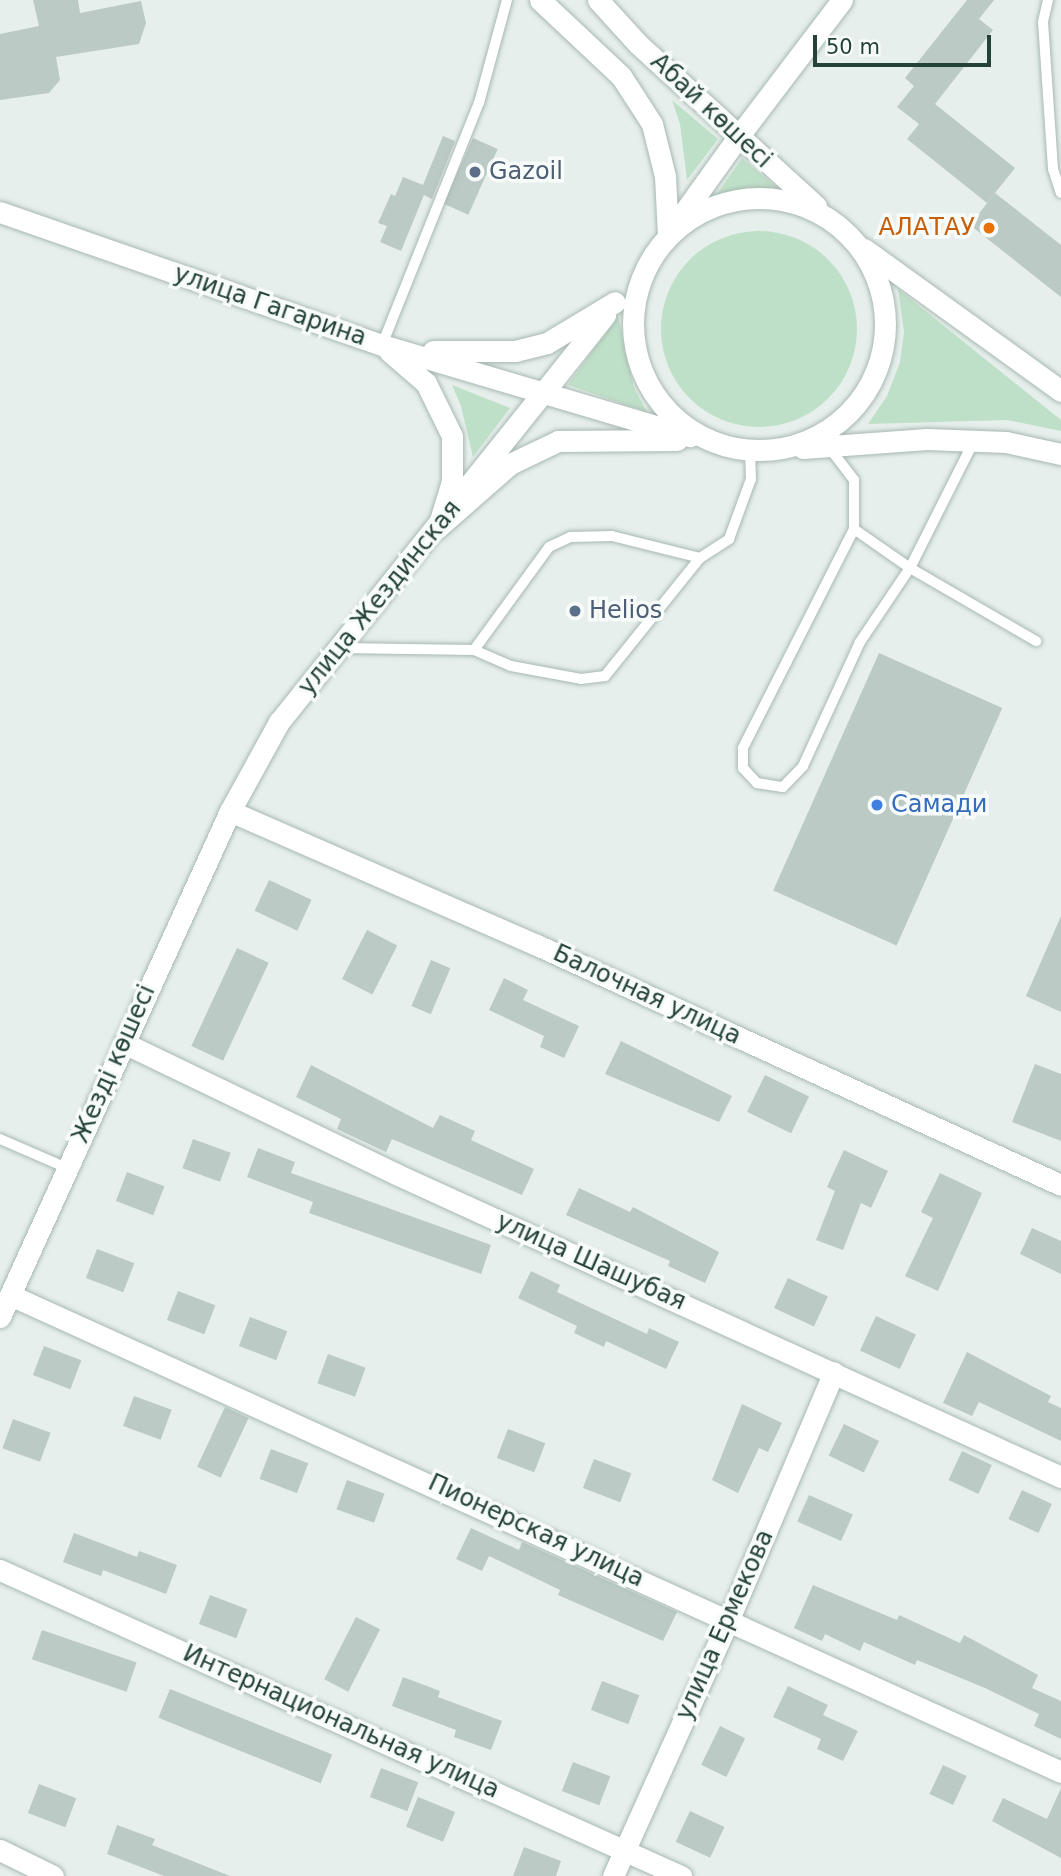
<!DOCTYPE html>
<meta charset="utf-8">
<style>
body{margin:0}
#map{position:relative;width:1061px;height:1876px;overflow:hidden;background:#e6efeb;font-family:"DejaVu Sans",sans-serif}
div>[style]{position:absolute}
[style*='--x']{left:calc(var(--x)*1px);top:calc(var(--y)*1px);width:calc(var(--w)*1px);rotate:calc(var(--a)*1deg)}
.green>*{inset:0;background:#bfe0c8}
.round{border-radius:50%}
.building>*{inset:0;background:#bbcac4;transform-origin:0 0}
.roads{filter:drop-shadow(0 0 2px #a8b8b2) drop-shadow(0 0 2px #a8b8b2)}
.service>*{height:10px;margin:-5px;padding:0 5px;transform-origin:5px;border-radius:5px;background:#fff}
.minor>*{height:21px;margin:-10.5px;padding:0 10.5px;transform-origin:10.5px;border-radius:10.5px;background:#fff}
.secondary>*{height:21px;margin:-10.5px;padding:0 10.5px;transform-origin:10.5px;border-radius:10.5px;background:#fff}
.secondary>.ring{margin:-10.5px;padding:0;box-sizing:content-box;background:none;border:21px solid #fff;border-radius:50%}
.dots>*{width:19px;height:19px;translate:-50% -50%;box-sizing:border-box;border:4px solid #f7fbf9;border-radius:50%}
span{translate:-50% -50%;white-space:nowrap;text-align:center;line-height:1.15;-webkit-text-stroke:7px #f7fbf9;paint-order:stroke}
.street-label{font-size:24px;color:#24423a}
.service-label{font-size:24px;color:#4e5e75}
.left{translate:0 -50%;text-align:left}
.food-label{font-size:24px;color:#c56008}
.right{translate:-100% -50%;text-align:right}
.shop-label{font-size:24px;color:#366cbe}
.scale{position:absolute;left:813px;top:35px;width:178px;height:32px;box-sizing:border-box;border:4px solid #24423a;border-top:0;padding-left:9px;font-size:21px;line-height:24px;white-space:nowrap;color:#24423a;-webkit-text-stroke:5px #f7fbf9;paint-order:stroke}
</style>
<div id="map">
<div class="green">
<i style="clip-path:polygon(672px 100px,718px 139px,687px 180px,680px 124px)"></i>
<i style="clip-path:polygon(742px 158px,782px 192px,713px 200px)"></i>
<i class="round" style="left:661px;top:231px;width:196px;height:196px"></i>
<i style="clip-path:polygon(898px 289px,1061px 420px,1061px 431px,1007px 420px,868px 424px,887px 396px,900px 362px,904px 332px)"></i>
<i style="clip-path:polygon(618px 316px,634px 388px,647px 412px,568px 385px)"></i>
<i style="clip-path:polygon(452px 385px,510px 408px,473px 457px,461px 406px)"></i>
</div>
<div class="building">
<i style="clip-path:polygon(33px 0,78px 0,80px 13px,141px 1px,146px 23px,139px 44px,56px 57px,60px 80px,49px 93px,0 100px,0 34px,39px 26px)"></i>
<i style="clip-path:polygon(967px 0,994px 0,979px 19px,993px 30px,935px 104px,1015px 168px,987px 203px,907px 139px,919px 124px,897px 107px,914px 86px,905px 78px)"></i>
<i style="clip-path:polygon(443px 136px,455px 141px,432px 199px,424px 195px,401px 251px,380px 242px,387px 226px,378px 223px,391px 194px,395px 196px,403px 177px,423px 185px)"></i>
<i style="left:473px;top:138px;width:27px;height:72px;rotate:24deg"></i>
<i style="clip-path:polygon(995px 193px,1061px 245px,1061px 297px,970px 225px)"></i>
<i style="left:879px;top:653px;width:135px;height:260px;rotate:24deg"></i>
<i style="left:269px;top:880px;width:47px;height:34px;rotate:25deg"></i>
<i style="clip-path:polygon(1061px 916px,1061px 1012px,1026px 996px)"></i>
<i style="left:367px;top:930px;width:34px;height:55px;rotate:27deg"></i>
<i style="left:237px;top:948px;width:35px;height:108px;rotate:25deg"></i>
<i style="left:431px;top:960px;width:21px;height:50px;rotate:23deg"></i>
<i style="clip-path:polygon(504px 978px,528px 990px,523px 1000px,579px 1026px,564px 1058px,540px 1047px,544px 1036px,489px 1010px)"></i>
<i style="clip-path:polygon(621px 1041px,732px 1096px,719px 1122px,605px 1074px)"></i>
<i style="clip-path:polygon(1035px 1064px,1061px 1074px,1061px 1141px,1012px 1122px)"></i>
<i style="clip-path:polygon(311px 1065px,433px 1128px,440px 1115px,475px 1131px,471px 1140px,534px 1169px,522px 1195px,392px 1139px,386px 1152px,337px 1129px,341px 1119px,296px 1097px)"></i>
<i style="left:765px;top:1075px;width:49px;height:41px;rotate:26deg"></i>
<i style="left:193px;top:1139px;width:40px;height:31px;rotate:20deg"></i>
<i style="clip-path:polygon(258px 1148px,295px 1162px,291px 1173px,491px 1245px,481px 1274px,309px 1213px,313px 1202px,247px 1177px)"></i>
<i style="clip-path:polygon(844px 1150px,888px 1171px,871px 1208px,861px 1203px,843px 1250px,816px 1240px,835px 1191px,827px 1187px)"></i>
<i style="left:127px;top:1172px;width:40px;height:31px;rotate:21deg"></i>
<i style="clip-path:polygon(940px 1173px,982px 1193px,938px 1291px,905px 1276px,933px 1218px,921px 1212px)"></i>
<i style="clip-path:polygon(579px 1188px,630px 1212px,633px 1207px,719px 1252px,705px 1283px,668px 1266px,670px 1261px,566px 1215px)"></i>
<i style="clip-path:polygon(1032px 1228px,1061px 1241px,1061px 1274px,1020px 1254px)"></i>
<i style="left:97px;top:1249px;width:40px;height:31px;rotate:21deg"></i>
<i style="clip-path:polygon(531px 1271px,560px 1285px,557px 1292px,647px 1334px,649px 1328px,679px 1342px,666px 1369px,606px 1341px,604px 1347px,574px 1333px,577px 1326px,518px 1298px)"></i>
<i style="left:788px;top:1278px;width:44px;height:33px;rotate:25deg"></i>
<i style="left:178px;top:1291px;width:40px;height:31px;rotate:21deg"></i>
<i style="left:876px;top:1316px;width:44px;height:38px;rotate:25deg"></i>
<i style="left:250px;top:1317px;width:40px;height:31px;rotate:21deg"></i>
<i style="left:44px;top:1346px;width:40px;height:31px;rotate:21deg"></i>
<i style="clip-path:polygon(967px 1352px,1051px 1396px,1048px 1402px,1061px 1408px,1061px 1441px,979px 1402px,972px 1416px,943px 1403px)"></i>
<i style="left:328px;top:1354px;width:40px;height:31px;rotate:20deg"></i>
<i style="left:134px;top:1396px;width:40px;height:32px;rotate:20deg"></i>
<i style="clip-path:polygon(742px 1404px,782px 1423px,768px 1452px,759px 1448px,738px 1493px,712px 1480px)"></i>
<i style="left:225px;top:1407px;width:26px;height:66px;rotate:25deg"></i>
<i style="left:13px;top:1419px;width:40px;height:31px;rotate:20deg"></i>
<i style="left:844px;top:1424px;width:39px;height:35px;rotate:26deg"></i>
<i style="left:508px;top:1429px;width:40px;height:31px;rotate:21deg"></i>
<i style="left:271px;top:1449px;width:40px;height:32px;rotate:21deg"></i>
<i style="left:962px;top:1451px;width:33px;height:32px;rotate:25deg"></i>
<i style="left:594px;top:1459px;width:40px;height:31px;rotate:21deg"></i>
<i style="left:347px;top:1480px;width:40px;height:31px;rotate:20deg"></i>
<i style="left:1022px;top:1490px;width:33px;height:32px;rotate:25deg"></i>
<i style="left:809px;top:1495px;width:48px;height:29px;rotate:24deg"></i>
<i style="clip-path:polygon(471px 1528px,519px 1550px,522px 1542px,677px 1612px,663px 1641px,558px 1595px,560px 1590px,489px 1556px,482px 1571px,456px 1559px)"></i>
<i style="clip-path:polygon(74px 1533px,137px 1557px,139px 1551px,177px 1565px,166px 1594px,103px 1570px,101px 1576px,63px 1562px)"></i>
<i style="clip-path:polygon(813px 1585px,897px 1620px,899px 1615px,960px 1643px,964px 1635px,1038px 1675px,1032px 1688px,1061px 1701px,1061px 1739px,1034px 1726px,1039px 1714px,985px 1688px,917px 1660px,915px 1665px,864px 1642px,860px 1651px,825px 1634px,822px 1641px,794px 1628px)"></i>
<i style="left:210px;top:1595px;width:40px;height:31px;rotate:21deg"></i>
<i style="left:356px;top:1617px;width:27px;height:70px;rotate:27deg"></i>
<i style="left:42px;top:1630px;width:100px;height:31px;rotate:19deg"></i>
<i style="clip-path:polygon(403px 1677px,440px 1691px,438px 1697px,502px 1721px,491px 1750px,454px 1737px,456px 1730px,392px 1706px)"></i>
<i style="left:602px;top:1681px;width:40px;height:31px;rotate:21deg"></i>
<i style="clip-path:polygon(788px 1686px,828px 1705px,823px 1715px,858px 1731px,843px 1761px,817px 1749px,821px 1739px,773px 1717px)"></i>
<i style="left:170px;top:1689px;width:175px;height:31px;rotate:22deg"></i>
<i style="left:720px;top:1726px;width:28px;height:43px;rotate:26deg"></i>
<i style="left:573px;top:1762px;width:40px;height:31px;rotate:21deg"></i>
<i style="left:943px;top:1765px;width:26px;height:32px;rotate:25deg"></i>
<i style="left:381px;top:1768px;width:40px;height:31px;rotate:21deg"></i>
<i style="left:39px;top:1784px;width:40px;height:31px;rotate:21deg"></i>
<i style="clip-path:polygon(1061px 1788px,1061px 1858px,992px 1821px,1003px 1798px,1047px 1819px)"></i>
<i style="left:418px;top:1797px;width:40px;height:32px;rotate:22deg"></i>
<i style="left:690px;top:1811px;width:38px;height:34px;rotate:25deg"></i>
<i style="clip-path:polygon(117px 1825px,155px 1839px,152px 1845px,230px 1876px,164px 1876px,107px 1854px)"></i>
<i style="clip-path:polygon(524px 1847px,561px 1861px,556px 1876px,513px 1876px)"></i>
</div>
<div class="roads">
<div class="service">
<i style="--x:1048;--y:0;--w:23;--a:103"></i>
<i style="--x:1043;--y:22;--w:147;--a:86.1"></i>
<i style="--x:1053;--y:169;--w:25;--a:72"></i>
<i style="--x:382;--y:345;--w:261;--a:-68.2"></i>
<i style="--x:479;--y:103;--w:107;--a:-74.8"></i>
<i style="--x:828;--y:446;--w:43;--a:52.6"></i>
<i style="--x:854;--y:480;--w:49;--a:90"></i>
<i style="--x:854;--y:529;--w:246;--a:116.9"></i>
<i style="--x:743;--y:748;--w:20;--a:90"></i>
<i style="--x:743;--y:768;--w:21;--a:47"></i>
<i style="--x:757;--y:783;--w:26;--a:9"></i>
<i style="--x:783;--y:787;--w:29;--a:-46"></i>
<i style="--x:803;--y:766;--w:136;--a:-65.3"></i>
<i style="--x:860;--y:642;--w:89;--a:-56"></i>
<i style="--x:910;--y:568;--w:142;--a:-63.3"></i>
<i style="--x:854;--y:529;--w:68;--a:34.9"></i>
<i style="--x:910;--y:568;--w:146;--a:30.1"></i>
<i style="--x:341;--y:648;--w:133;--a:0.9"></i>
<i style="--x:474;--y:650;--w:40;--a:23.4"></i>
<i style="--x:511;--y:666;--w:71;--a:10.5"></i>
<i style="--x:581;--y:679;--w:24;--a:-7"></i>
<i style="--x:605;--y:676;--w:151;--a:-51.2"></i>
<i style="--x:700;--y:558;--w:35;--a:-33"></i>
<i style="--x:729;--y:539;--w:64;--a:-69.9"></i>
<i style="--x:751;--y:479;--w:28;--a:-92"></i>
<i style="--x:474;--y:650;--w:127;--a:-53.9"></i>
<i style="--x:549;--y:547;--w:23;--a:-25"></i>
<i style="--x:570;--y:537;--w:42;--a:-1.4"></i>
<i style="--x:612;--y:536;--w:91;--a:14"></i>
<i style="--x:0;--y:1139;--w:73;--a:23.4"></i>
</div>
<div class="minor">
<i style="--x:738;--y:137;--w:172;--a:-52.8"></i>
<i style="--x:230;--y:811;--w:335;--a:23.6"></i>
<i style="--x:537;--y:945;--w:576;--a:24.61"></i>
<i style="--x:124;--y:1043;--w:302;--a:25.7"></i>
<i style="--x:396;--y:1174;--w:731;--a:24.5"></i>
<i style="--x:10;--y:1295;--w:1154;--a:24.41"></i>
<i style="--x:0;--y:1317;--w:556;--a:-65.56"></i>
<i style="--x:230;--y:811;--w:102;--a:-61.2"></i>
<i style="--x:279;--y:722;--w:422;--a:-51.3"></i>
<i style="--x:0;--y:1570;--w:747;--a:24.2"></i>
<i style="--x:0;--y:1850;--w:59;--a:26.1"></i>
<i style="--x:613;--y:1876;--w:282;--a:-65.7"></i>
<i style="--x:729;--y:1619;--w:268;--a:-67"></i>
</div>
<div class="secondary">
<i style="--x:540;--y:0;--w:111;--a:43.2"></i>
<i style="--x:621;--y:76;--w:57;--a:57.1"></i>
<i style="--x:652;--y:124;--w:54;--a:76"></i>
<i style="--x:665;--y:176;--w:60;--a:87.1"></i>
<i style="--x:598;--y:0;--w:59;--a:47.7"></i>
<i style="--x:638;--y:44;--w:241;--a:42.3"></i>
<i class="ring" style="left:633px;top:198px;width:231px;height:231px"></i>
<i style="--x:0;--y:212;--w:404;--a:19.2"></i>
<i style="--x:382;--y:345;--w:321;--a:16.5"></i>
<i style="--x:677;--y:222;--w:105;--a:-54.3"></i>
<i style="--x:864;--y:249;--w:243;--a:35.8"></i>
<i style="--x:389;--y:351;--w:49;--a:40.9"></i>
<i style="--x:426;--y:383;--w:59;--a:63.9"></i>
<i style="--x:452;--y:436;--w:45;--a:90"></i>
<i style="--x:452;--y:481;--w:48;--a:106.9"></i>
<i style="--x:433;--y:351;--w:82;--a:0"></i>
<i style="--x:515;--y:351;--w:33;--a:-14"></i>
<i style="--x:547;--y:343;--w:79;--a:-31.1"></i>
<i style="--x:543;--y:393;--w:100;--a:-51.5"></i>
<i style="--x:803;--y:448;--w:124;--a:-4.2"></i>
<i style="--x:927;--y:439;--w:79;--a:2.2"></i>
<i style="--x:1006;--y:442;--w:56;--a:12.3"></i>
<i style="--x:437;--y:528;--w:97;--a:-41.2"></i>
<i style="--x:510;--y:464;--w:53;--a:-25.6"></i>
<i style="--x:558;--y:441;--w:119;--a:-0.5"></i>
</div>
</div>
<div class="dots">
<i style="left:475px;top:172px;background:#5c6f8a"></i>
<i style="left:989px;top:228px;background:#e8710a"></i>
<i style="left:575px;top:611px;background:#5c6f8a"></i>
<i style="left:877px;top:805px;background:#3f7fe0"></i>
</div>
<div class="street-label">
<span style="left:711px;top:111px;rotate:43deg">Абай көшесі</span>
<span style="left:270px;top:306px;rotate:19deg">улица Гагарина</span>
<span style="left:380px;top:598px;rotate:-51deg">улица Жездинская</span>
<span style="left:647px;top:995px;rotate:25deg">Балочная улица</span>
<span style="left:114px;top:1064px;rotate:-66deg">Жезді көшесі</span>
<span style="left:591px;top:1262px;rotate:24deg">улица Шашубая</span>
<span style="left:536px;top:1531px;rotate:25deg">Пионерская улица</span>
<span style="left:725px;top:1625px;rotate:-66deg">улица Ермекова</span>
<span style="left:341px;top:1722px;rotate:24deg">Интернациональная улица</span>
</div>
<div class="service-label">
<span class="left" style="left:489px;top:172px">Gazoil</span>
<span class="left" style="left:589px;top:611px">Helios</span>
</div>
<div class="food-label">
<span class="right" style="left:975px;top:228px">АЛАТАУ</span>
</div>
<div class="shop-label">
<span class="left" style="left:891px;top:805px">Самади</span>
</div>
<div class="scale">50 m</div>
</div>
